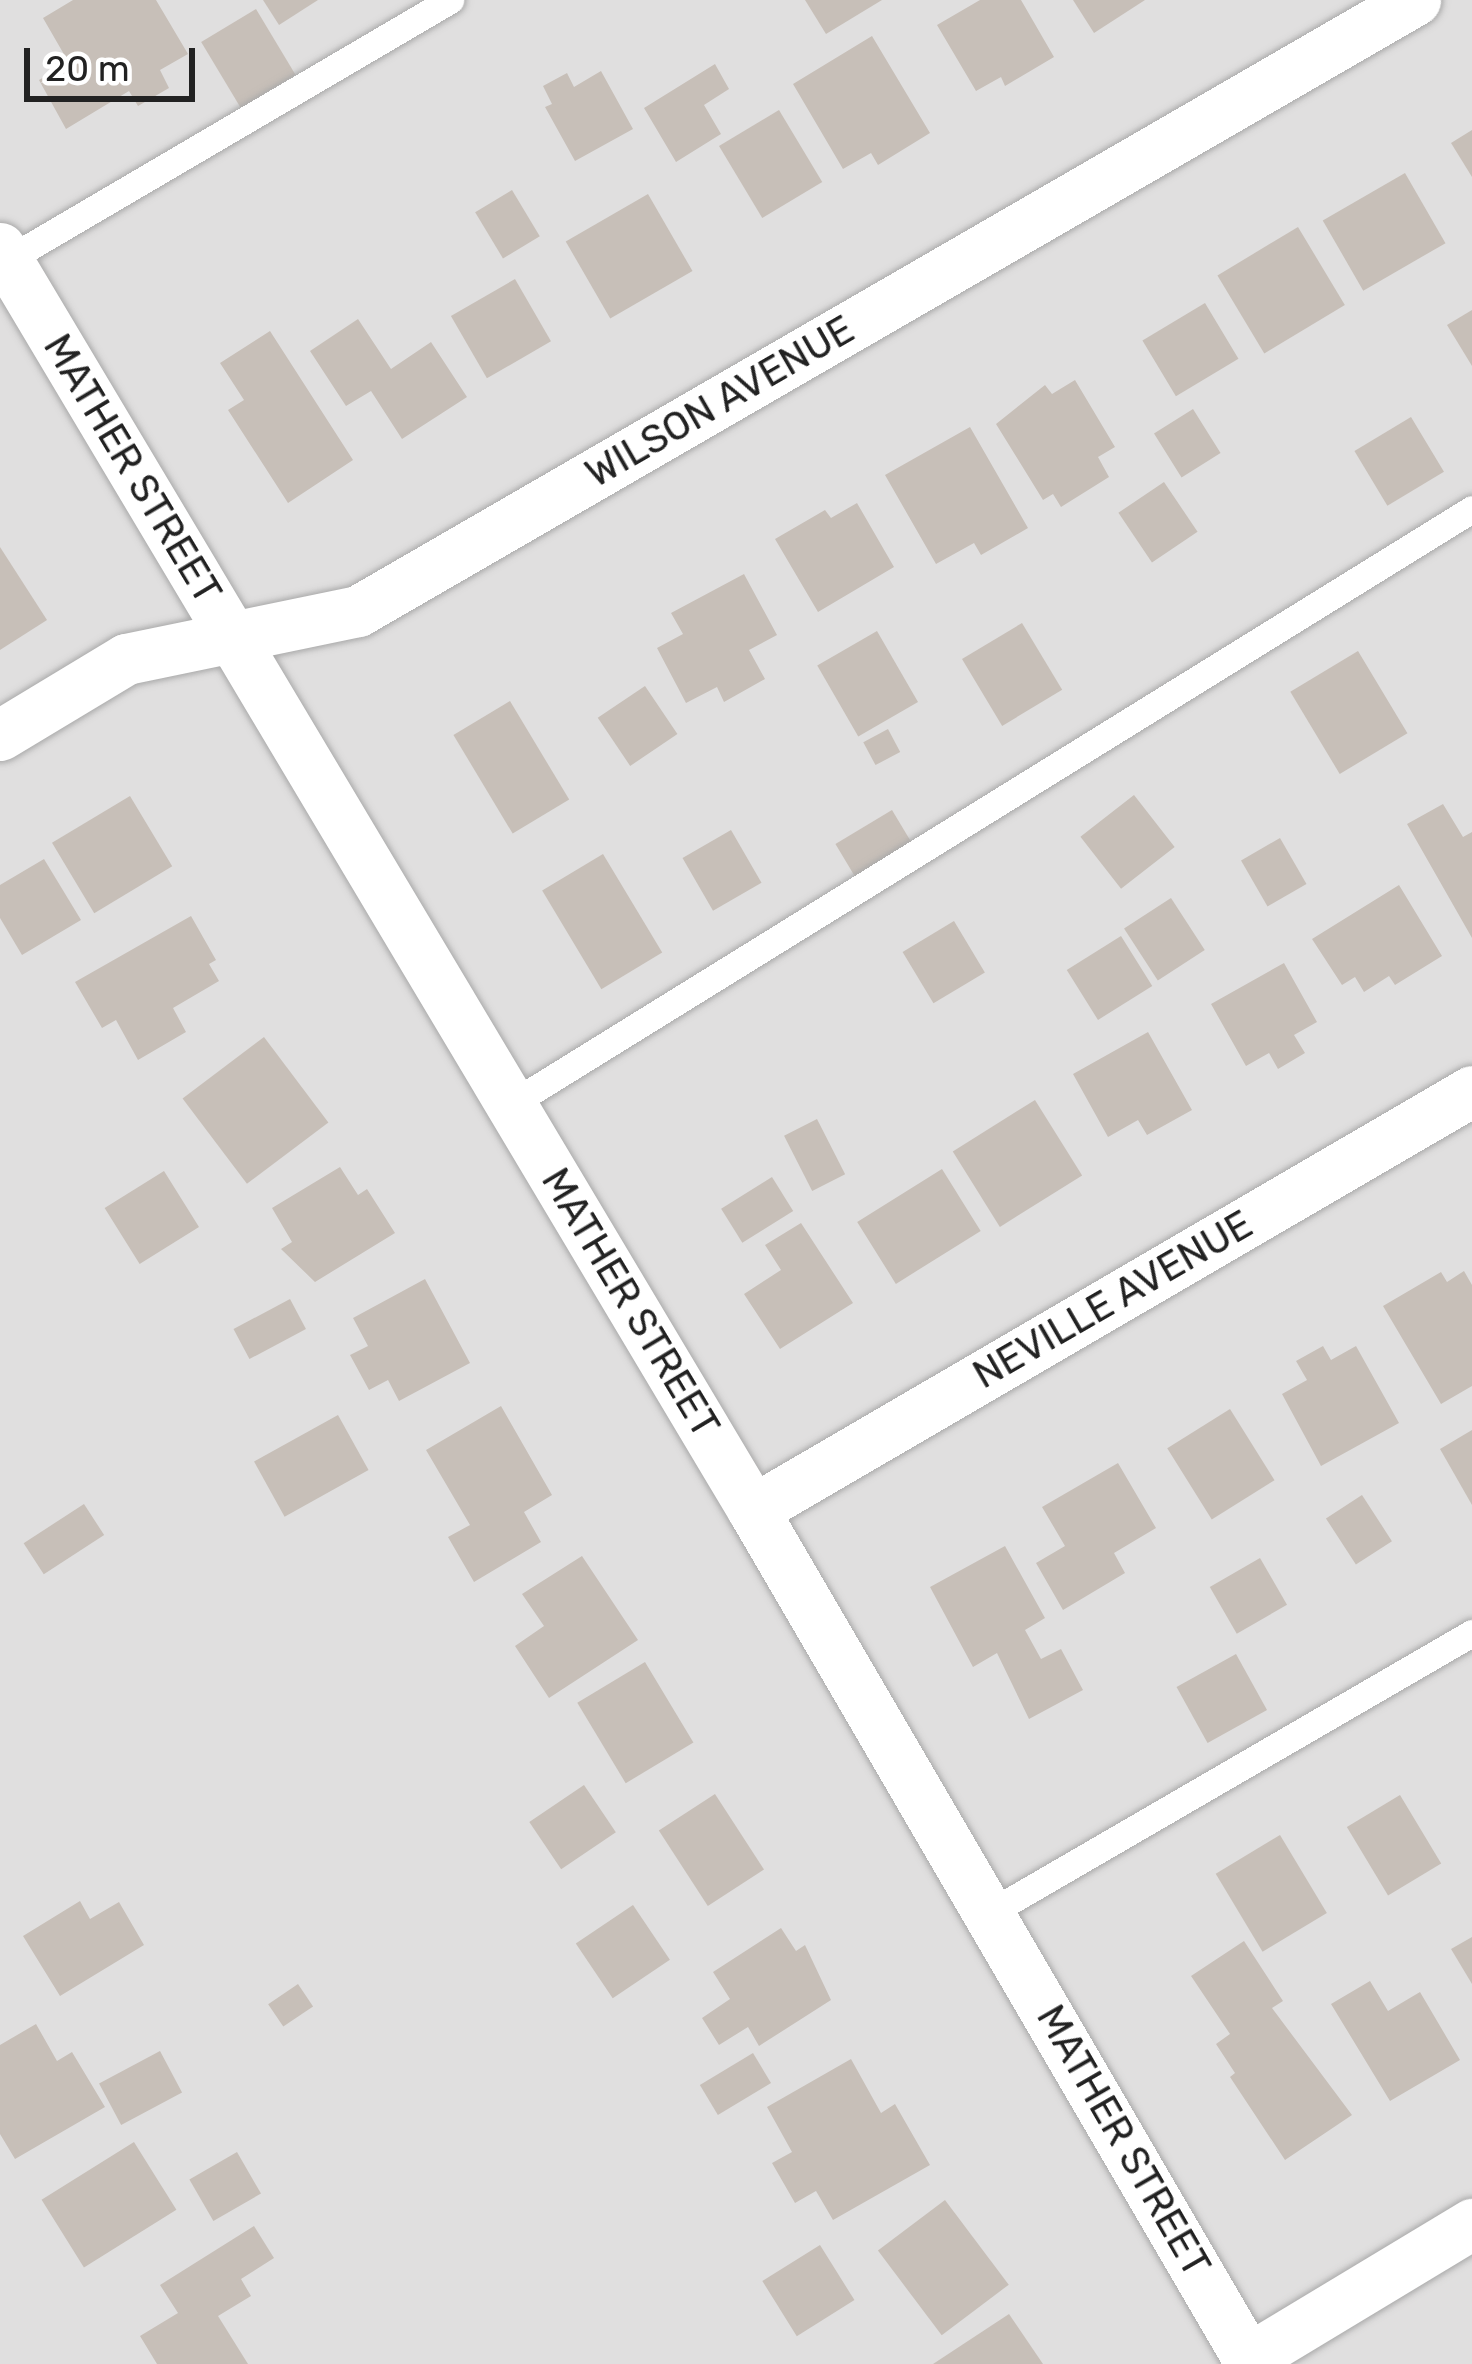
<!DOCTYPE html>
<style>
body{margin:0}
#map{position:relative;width:1472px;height:2364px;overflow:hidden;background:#f2efe9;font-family:Rubik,sans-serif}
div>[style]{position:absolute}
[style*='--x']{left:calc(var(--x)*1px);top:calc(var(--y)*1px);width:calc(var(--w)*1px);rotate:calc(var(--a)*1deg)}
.residential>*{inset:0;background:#e0dfdf;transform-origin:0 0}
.building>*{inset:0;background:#c7bfb8;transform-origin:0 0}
.roads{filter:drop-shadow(0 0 3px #a9a9a9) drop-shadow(0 0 3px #a9a9a9)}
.service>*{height:27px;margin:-13.5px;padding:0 13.5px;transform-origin:13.5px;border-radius:13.5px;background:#fff}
.minor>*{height:51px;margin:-25.5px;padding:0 25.5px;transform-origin:25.5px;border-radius:25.5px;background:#fff}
span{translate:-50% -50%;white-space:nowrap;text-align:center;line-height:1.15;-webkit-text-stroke:9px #fff;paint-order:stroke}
.street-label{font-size:39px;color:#222}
.scale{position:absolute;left:24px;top:48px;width:171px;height:54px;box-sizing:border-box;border:6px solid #222;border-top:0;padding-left:15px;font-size:36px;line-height:42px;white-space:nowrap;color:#222;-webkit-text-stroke:9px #fff;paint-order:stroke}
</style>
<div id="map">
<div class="residential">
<i style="left:0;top:0;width:1472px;height:2364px"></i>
</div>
<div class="building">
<i style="clip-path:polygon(73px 0,156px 0,188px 54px,160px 70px,169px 88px,138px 106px,129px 91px,66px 129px,39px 80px,69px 63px,43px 18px)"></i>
<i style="clip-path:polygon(263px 0,318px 0,279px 25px)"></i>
<i style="clip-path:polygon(805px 0,882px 0,826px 34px)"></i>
<i style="clip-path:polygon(980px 0,1021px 0,1054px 57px,1005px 86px,1001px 77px,976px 91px,937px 25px)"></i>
<i style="clip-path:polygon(1073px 0,1145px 0,1094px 33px)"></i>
<i style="left:256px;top:9px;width:77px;height:64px;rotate:59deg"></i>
<i style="clip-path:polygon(872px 36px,930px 133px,878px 165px,871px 153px,843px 169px,793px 84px)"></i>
<i style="clip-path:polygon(715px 64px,729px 89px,704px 105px,721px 134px,676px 162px,644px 108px)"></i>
<i style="clip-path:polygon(601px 71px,633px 129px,575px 161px,545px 107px,552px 104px,543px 86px,567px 73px,574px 87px)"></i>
<i style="left:779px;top:110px;width:84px;height:70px;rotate:59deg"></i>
<i style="clip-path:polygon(1472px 130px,1472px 177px,1451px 143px)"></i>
<i style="left:1405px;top:173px;width:81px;height:95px;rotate:60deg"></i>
<i style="left:512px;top:190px;width:54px;height:43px;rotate:59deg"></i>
<i style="left:648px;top:194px;width:89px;height:95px;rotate:60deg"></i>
<i style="left:1298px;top:227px;width:91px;height:94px;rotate:59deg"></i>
<i style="left:515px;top:279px;width:72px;height:74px;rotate:60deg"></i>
<i style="left:1205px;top:303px;width:65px;height:73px;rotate:59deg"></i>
<i style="clip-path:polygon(1472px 310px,1472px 366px,1447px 325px)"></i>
<i style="clip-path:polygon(358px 319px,391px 369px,431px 342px,467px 397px,402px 439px,371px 391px,346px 406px,310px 351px)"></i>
<i style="clip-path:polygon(270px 331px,353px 460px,288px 503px,228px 410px,244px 400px,220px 363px)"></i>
<i style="clip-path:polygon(1075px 380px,1115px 447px,1098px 457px,1109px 477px,1061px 507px,1053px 494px,1043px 500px,996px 424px,1045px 385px,1052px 394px)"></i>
<i style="left:1193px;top:409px;width:52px;height:46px;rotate:58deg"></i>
<i style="left:1411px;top:417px;width:64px;height:66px;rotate:59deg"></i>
<i style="clip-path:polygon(970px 427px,1028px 528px,981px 555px,974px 543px,936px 564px,885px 475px)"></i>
<i style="left:1164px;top:482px;width:60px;height:55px;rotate:56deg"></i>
<i style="clip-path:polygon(857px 503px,894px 567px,818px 612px,775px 539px,825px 510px,831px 518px)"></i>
<i style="clip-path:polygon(0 547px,47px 620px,0 650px)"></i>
<i style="clip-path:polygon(744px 574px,777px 635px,749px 650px,765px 679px,724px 702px,717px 687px,686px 703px,657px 648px,683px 634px,671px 613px)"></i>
<i style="left:1022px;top:623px;width:78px;height:70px;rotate:59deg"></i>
<i style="left:877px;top:631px;width:82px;height:69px;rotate:60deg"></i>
<i style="left:1358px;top:651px;width:96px;height:79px;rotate:59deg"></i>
<i style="left:645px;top:686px;width:58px;height:57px;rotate:56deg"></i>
<i style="left:510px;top:701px;width:115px;height:66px;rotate:59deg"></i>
<i style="left:888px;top:729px;width:26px;height:28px;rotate:62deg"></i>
<i style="left:1134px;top:795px;width:66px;height:68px;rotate:52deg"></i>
<i style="left:130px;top:796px;width:82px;height:91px;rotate:59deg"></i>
<i style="clip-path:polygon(1443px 804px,1463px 837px,1472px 832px,1472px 938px,1407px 824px)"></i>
<i style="left:892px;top:810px;width:44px;height:66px;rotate:59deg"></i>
<i style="left:731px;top:830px;width:61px;height:56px;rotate:60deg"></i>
<i style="left:1280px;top:838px;width:53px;height:45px;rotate:60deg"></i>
<i style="left:603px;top:854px;width:115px;height:71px;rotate:59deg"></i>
<i style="clip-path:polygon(44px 859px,81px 920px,22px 955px,0 918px,0 885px)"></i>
<i style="clip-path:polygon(1399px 885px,1442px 956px,1395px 985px,1389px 976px,1364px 992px,1355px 977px,1342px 985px,1312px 939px)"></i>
<i style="left:1171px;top:898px;width:62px;height:56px;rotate:57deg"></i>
<i style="clip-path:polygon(191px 916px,216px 960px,209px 964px,219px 981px,173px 1008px,186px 1032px,138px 1060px,116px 1020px,102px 1028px,75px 982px)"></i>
<i style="left:954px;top:921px;width:60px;height:60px;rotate:59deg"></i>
<i style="left:1121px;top:936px;width:59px;height:64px;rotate:58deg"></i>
<i style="clip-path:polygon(1284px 963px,1317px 1022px,1294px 1035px,1305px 1053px,1278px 1069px,1269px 1053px,1246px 1066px,1211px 1004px)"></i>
<i style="clip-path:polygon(1148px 1032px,1192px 1110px,1147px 1135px,1138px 1120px,1108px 1137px,1073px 1074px)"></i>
<i style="left:264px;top:1037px;width:107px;height:102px;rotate:53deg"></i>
<i style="left:1035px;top:1100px;width:89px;height:97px;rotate:58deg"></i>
<i style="left:817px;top:1119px;width:62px;height:37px;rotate:63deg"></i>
<i style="clip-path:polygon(340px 1167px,358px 1195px,367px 1189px,395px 1233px,315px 1282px,281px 1249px,292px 1242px,272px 1208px)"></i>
<i style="left:942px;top:1169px;width:73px;height:100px;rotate:58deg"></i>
<i style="left:164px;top:1171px;width:66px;height:70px;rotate:58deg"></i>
<i style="left:772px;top:1177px;width:40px;height:60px;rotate:58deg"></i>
<i style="clip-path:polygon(801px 1223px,853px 1303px,780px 1349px,744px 1294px,781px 1270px,765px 1245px)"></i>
<i style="clip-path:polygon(1464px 1271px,1472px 1285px,1472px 1386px,1441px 1404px,1383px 1306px,1441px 1272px,1447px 1282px)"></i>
<i style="clip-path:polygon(425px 1279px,470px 1363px,399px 1401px,388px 1380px,369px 1390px,350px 1355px,368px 1346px,353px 1318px)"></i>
<i style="left:290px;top:1299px;width:34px;height:64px;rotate:62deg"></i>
<i style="clip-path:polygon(1323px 1346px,1331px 1360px,1356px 1346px,1399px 1423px,1321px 1466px,1282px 1394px,1307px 1380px,1296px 1361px)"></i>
<i style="clip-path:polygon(501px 1406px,552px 1495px,524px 1512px,541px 1542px,474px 1582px,448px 1537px,470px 1525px,426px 1450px)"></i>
<i style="left:1230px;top:1409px;width:84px;height:74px;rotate:58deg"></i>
<i style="left:338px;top:1415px;width:63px;height:96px;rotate:61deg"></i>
<i style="clip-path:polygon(1472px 1430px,1472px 1505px,1440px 1449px)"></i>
<i style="clip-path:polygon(1118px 1463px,1156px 1528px,1114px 1553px,1125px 1573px,1063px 1610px,1036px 1563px,1065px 1546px,1042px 1507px)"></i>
<i style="left:1362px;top:1495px;width:55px;height:43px;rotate:57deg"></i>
<i style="left:84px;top:1504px;width:37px;height:72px;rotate:57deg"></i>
<i style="clip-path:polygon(1005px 1546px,1045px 1618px,1025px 1630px,1041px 1659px,1061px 1649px,1083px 1690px,1029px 1719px,997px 1653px,973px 1667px,930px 1587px)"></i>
<i style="clip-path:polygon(582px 1556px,638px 1640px,549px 1698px,515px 1646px,544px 1626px,522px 1594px)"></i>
<i style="left:1260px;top:1558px;width:54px;height:58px;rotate:60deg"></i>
<i style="left:1236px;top:1654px;width:64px;height:68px;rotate:61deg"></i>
<i style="left:645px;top:1662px;width:94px;height:79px;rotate:59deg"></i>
<i style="left:584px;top:1785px;width:57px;height:66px;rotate:56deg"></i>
<i style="left:715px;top:1794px;width:90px;height:67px;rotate:57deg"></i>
<i style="left:1400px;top:1795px;width:80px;height:62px;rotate:59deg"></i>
<i style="left:1280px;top:1835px;width:91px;height:75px;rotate:59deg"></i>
<i style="clip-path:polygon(80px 1901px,90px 1919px,119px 1902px,144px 1945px,60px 1996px,23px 1936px)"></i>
<i style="left:633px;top:1905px;width:66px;height:69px;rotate:56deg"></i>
<i style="clip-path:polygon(781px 1928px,796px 1951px,805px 1945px,831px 2000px,759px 2046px,748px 2027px,719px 2045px,702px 2018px,730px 1999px,713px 1972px)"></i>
<i style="clip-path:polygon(1472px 1937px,1472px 1984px,1451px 1949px)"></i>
<i style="clip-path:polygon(1244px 1941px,1283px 2001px,1272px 2008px,1352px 2115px,1285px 2160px,1230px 2077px,1235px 2073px,1216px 2044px,1230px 2034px,1191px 1976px)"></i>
<i style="clip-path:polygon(1370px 1981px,1388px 2011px,1420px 1992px,1460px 2060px,1390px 2101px,1331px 2004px)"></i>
<i style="left:298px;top:1984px;width:27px;height:36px;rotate:56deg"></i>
<i style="clip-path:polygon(36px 2024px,57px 2061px,72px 2052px,105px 2107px,15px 2159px,0 2134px,0 2045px)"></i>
<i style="left:160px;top:2051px;width:47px;height:69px;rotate:62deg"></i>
<i style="left:753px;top:2053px;width:35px;height:62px;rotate:59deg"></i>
<i style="clip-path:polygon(851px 2059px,881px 2113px,895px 2104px,930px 2165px,833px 2220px,816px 2191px,795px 2203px,772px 2163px,792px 2152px,767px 2107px)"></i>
<i style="left:134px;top:2142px;width:80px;height:109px;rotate:58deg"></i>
<i style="left:237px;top:2152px;width:48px;height:55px;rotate:60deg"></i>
<i style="left:945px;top:2200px;width:106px;height:84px;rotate:53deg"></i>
<i style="clip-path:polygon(254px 2226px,274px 2258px,241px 2279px,251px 2296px,218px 2316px,248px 2364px,157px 2364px,140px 2336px,178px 2313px,160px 2285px)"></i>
<i style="left:820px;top:2245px;width:65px;height:68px;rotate:58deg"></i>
<i style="clip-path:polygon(1009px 2314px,1043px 2364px,933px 2364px)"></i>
</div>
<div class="roads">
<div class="service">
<i style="--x:7;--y:260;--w:514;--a:-30.41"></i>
<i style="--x:511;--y:1104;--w:1130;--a:-31.76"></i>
<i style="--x:991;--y:1912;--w:556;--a:-30.12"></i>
</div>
<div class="minor">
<i style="--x:0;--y:248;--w:1470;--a:59.18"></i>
<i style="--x:753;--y:1510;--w:989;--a:59.75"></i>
<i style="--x:0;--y:735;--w:147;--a:-31.1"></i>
<i style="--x:126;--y:659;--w:237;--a:-11.7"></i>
<i style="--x:358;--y:611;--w:1221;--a:-30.03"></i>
<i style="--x:753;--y:1510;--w:832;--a:-30.23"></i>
<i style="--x:1248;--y:2359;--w:262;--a:-31.1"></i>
</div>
</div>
<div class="street-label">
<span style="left:720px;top:402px;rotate:-30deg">WILSON AVENUE</span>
<span style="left:132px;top:469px;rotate:59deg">MATHER STREET</span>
<span style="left:1113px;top:1300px;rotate:-30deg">NEVILLE AVENUE</span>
<span style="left:630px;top:1303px;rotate:59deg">MATHER STREET</span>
<span style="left:1123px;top:2141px;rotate:60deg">MATHER STREET</span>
</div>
<div class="scale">20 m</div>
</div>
